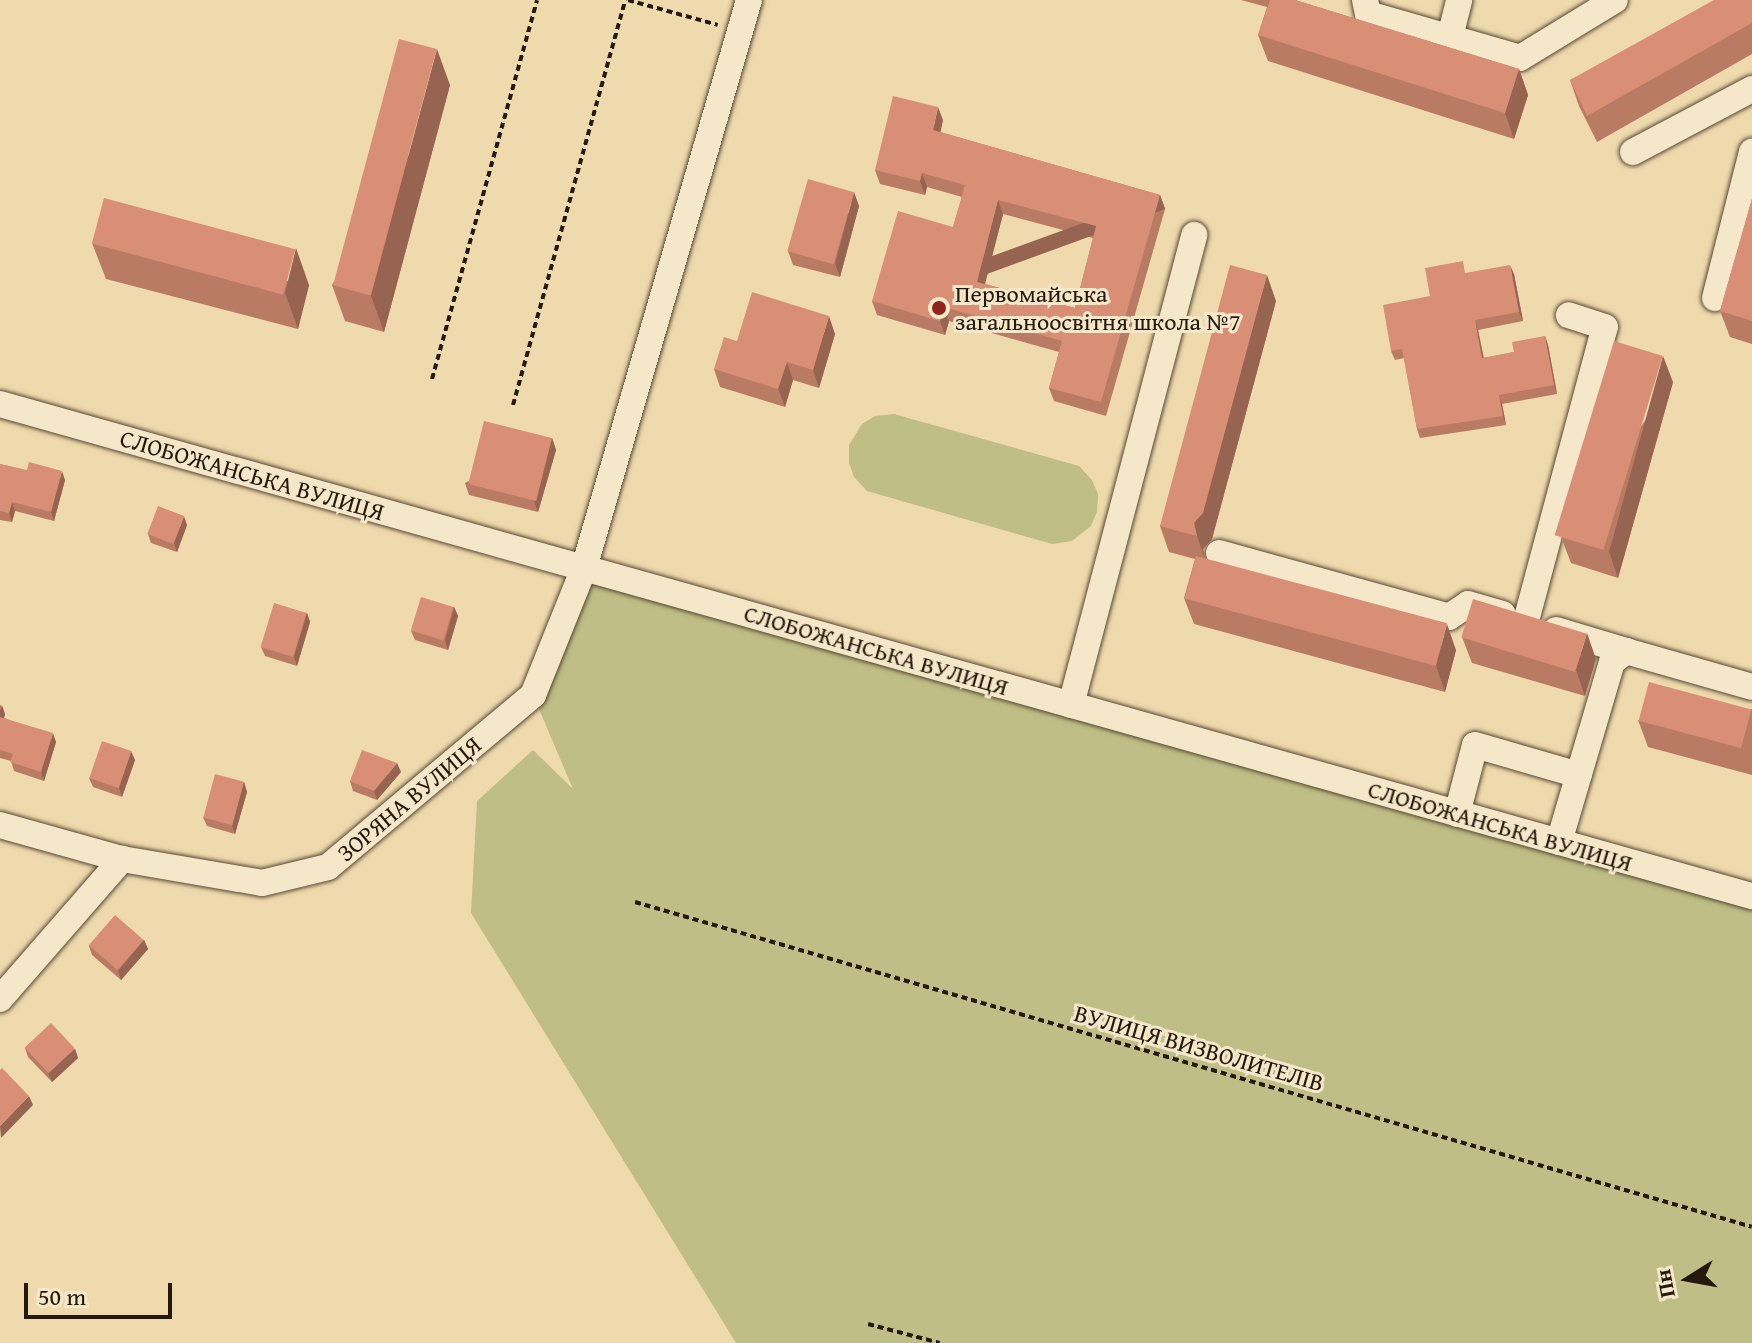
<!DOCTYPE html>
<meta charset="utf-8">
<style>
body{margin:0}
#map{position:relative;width:1752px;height:1343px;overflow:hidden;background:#efdaad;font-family:"Gentium Book Plus",serif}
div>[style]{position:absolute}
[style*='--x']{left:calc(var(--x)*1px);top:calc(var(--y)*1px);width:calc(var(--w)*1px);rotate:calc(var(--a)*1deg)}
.green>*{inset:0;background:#bfbe86}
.path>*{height:4px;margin-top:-2px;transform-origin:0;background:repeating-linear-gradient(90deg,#25190d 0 6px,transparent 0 10px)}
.roads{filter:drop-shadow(0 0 2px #584935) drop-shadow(0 0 2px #584935)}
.minor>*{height:26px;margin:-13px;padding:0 13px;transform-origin:13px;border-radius:13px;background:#f5e7ca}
.wall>*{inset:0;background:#ba7b65}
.shaded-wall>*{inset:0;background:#976452;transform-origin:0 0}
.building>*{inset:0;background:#d88f75;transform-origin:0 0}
.dots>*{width:22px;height:22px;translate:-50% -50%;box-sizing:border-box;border:4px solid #f5e7ca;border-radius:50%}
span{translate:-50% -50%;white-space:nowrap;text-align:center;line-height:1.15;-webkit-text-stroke:6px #f5e7ca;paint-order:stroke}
.poi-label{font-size:24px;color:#25190d}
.left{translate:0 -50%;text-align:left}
.street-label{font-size:24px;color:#25190d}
.north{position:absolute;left:1648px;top:1239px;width:80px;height:80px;-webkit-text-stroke:6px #f5e7ca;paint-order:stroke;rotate:259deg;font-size:22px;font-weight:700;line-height:32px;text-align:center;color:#25190d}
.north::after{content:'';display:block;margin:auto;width:28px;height:36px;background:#25190d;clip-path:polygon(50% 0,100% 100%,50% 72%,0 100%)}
.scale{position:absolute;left:24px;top:1283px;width:148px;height:36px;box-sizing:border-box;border:4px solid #25190d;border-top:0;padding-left:10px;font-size:24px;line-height:28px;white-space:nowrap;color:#25190d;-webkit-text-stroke:6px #f5e7ca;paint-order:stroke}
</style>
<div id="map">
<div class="green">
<i style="clip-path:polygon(894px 414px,1079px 466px,1092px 480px,1098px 494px,1097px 512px,1091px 526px,1072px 541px,1052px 544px,867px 491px,854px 477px,849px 463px,849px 445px,862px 424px,875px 416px)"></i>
<i style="clip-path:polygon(584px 568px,1752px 896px,1752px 1343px,736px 1343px,471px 913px,477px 801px,533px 750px,573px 789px,533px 695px)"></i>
</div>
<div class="path">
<i style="--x:628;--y:0;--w:93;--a:15.5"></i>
<i style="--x:432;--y:379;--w:393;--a:-74.5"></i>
<i style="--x:513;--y:405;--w:420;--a:-74.5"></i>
<i style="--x:635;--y:902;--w:1163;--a:16.22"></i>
<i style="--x:868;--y:1324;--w:74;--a:14.8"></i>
</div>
<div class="roads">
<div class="minor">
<i style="--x:1365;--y:0;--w:14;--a:78"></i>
<i style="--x:1368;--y:14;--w:158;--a:16.1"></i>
<i style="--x:1520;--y:58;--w:111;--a:-31.4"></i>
<i style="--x:1450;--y:37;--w:38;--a:-76"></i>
<i style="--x:1633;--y:152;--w:135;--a:-27.9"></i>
<i style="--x:1715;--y:298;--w:151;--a:-75.8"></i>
<i style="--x:0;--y:404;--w:1820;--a:15.69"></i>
<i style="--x:1219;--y:553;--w:239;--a:15.5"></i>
<i style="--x:1449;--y:617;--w:23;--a:-34"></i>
<i style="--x:1468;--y:604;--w:36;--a:16"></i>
<i style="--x:1526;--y:621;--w:304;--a:-75"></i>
<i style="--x:1605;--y:327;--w:38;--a:-162"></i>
<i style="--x:1556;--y:630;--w:73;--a:16.7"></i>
<i style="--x:1071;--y:705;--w:486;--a:-75.3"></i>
<i style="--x:1457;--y:814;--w:71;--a:-75.4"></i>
<i style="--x:1475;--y:745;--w:108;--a:16.1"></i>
<i style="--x:0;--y:825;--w:127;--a:15.6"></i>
<i style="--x:122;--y:859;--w:142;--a:9.7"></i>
<i style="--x:262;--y:883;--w:68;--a:-13.6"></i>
<i style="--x:328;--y:867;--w:268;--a:-40"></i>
<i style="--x:533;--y:695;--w:137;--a:-68.1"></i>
<i style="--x:584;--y:568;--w:591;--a:-73.8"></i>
<i style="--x:1559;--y:842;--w:188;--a:-73.6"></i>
<i style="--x:1612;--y:662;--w:18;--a:-38"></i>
<i style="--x:1626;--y:651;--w:131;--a:15.9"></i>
<i style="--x:0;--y:999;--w:186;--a:-48.9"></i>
</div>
</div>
<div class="wall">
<i style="clip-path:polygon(1241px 0,1295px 0,1519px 69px,1528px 95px,1514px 139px,1268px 61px,1258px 35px,1267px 7px)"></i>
<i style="clip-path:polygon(1752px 0,1752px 54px,1597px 142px,1579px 106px,1570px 80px)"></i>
<i style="clip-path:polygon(450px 85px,384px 332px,345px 321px,332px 285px)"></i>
<i style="clip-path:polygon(evenodd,943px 120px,940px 132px,1160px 195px,1165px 209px,1106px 416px,1054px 401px,1049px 388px,1059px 352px,949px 321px,945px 335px,877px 315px,872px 301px,953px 227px,962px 197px,927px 187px,925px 195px,880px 184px,875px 170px,943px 120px,1003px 214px,1093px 238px,1075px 308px,985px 284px,1003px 214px)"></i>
<i style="clip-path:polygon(1752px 199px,1752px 344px,1730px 337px,1720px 311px)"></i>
<i style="clip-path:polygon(859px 206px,840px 277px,793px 265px,788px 251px)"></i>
<i style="clip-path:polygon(92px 243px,309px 285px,298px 329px,106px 279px)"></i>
<i style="clip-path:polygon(1467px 273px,1514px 274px,1523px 321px,1478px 330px,1484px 358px,1514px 352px,1545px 336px,1548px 345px,1557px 394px,1502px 404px,1506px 425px,1420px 438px,1417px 429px,1404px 358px,1395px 360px,1391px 351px,1430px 296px)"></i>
<i style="clip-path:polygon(1276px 301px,1212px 539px,1203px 549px,1205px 559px,1456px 650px,1445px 692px,1194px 624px,1184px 598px,1195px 559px,1169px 552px,1160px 526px)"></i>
<i style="clip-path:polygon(835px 334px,819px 388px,793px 380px,785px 407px,720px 387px,714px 369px,737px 341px)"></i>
<i style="clip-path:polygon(1673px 382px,1618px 578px,1571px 563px,1561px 537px)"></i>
<i style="clip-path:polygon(552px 438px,556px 450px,538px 512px,469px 495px,465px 483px)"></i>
<i style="clip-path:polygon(0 464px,65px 480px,54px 521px,15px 511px,12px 522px,0 520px)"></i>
<i style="clip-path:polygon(187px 525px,177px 552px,151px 543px,148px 534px)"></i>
<i style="clip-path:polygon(454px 607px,458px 616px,448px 650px,415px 640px,411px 631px)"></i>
<i style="clip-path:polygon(307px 613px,310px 622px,297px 666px,265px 656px,261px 647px)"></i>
<i style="clip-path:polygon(1462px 637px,1596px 659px,1585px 696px,1472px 663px)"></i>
<i style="clip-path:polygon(0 704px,5px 714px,4px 718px,56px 742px,44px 781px,14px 771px,11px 761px,0 758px)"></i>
<i style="clip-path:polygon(1752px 709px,1752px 775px,1648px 747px,1638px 720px)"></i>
<i style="clip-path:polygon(135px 760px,122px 797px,93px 787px,89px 778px)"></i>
<i style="clip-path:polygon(401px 772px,377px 800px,353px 791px,350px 781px)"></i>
<i style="clip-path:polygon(244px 782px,247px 792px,235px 834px,207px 826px,203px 817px)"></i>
<i style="clip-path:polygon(144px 940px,148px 949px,121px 980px,92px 955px,89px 946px)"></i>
<i style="clip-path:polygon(25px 1048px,75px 1049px,78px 1058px,52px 1082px,28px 1057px)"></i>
</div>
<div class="shaded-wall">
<i style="clip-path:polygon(437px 49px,450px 85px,384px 332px,371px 296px)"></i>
<i style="clip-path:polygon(1519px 69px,1528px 95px,1514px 139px,1505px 113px)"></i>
<i style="clip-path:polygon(938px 107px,943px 120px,938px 144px,933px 130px)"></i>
<i style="clip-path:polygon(922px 173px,927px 187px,925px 195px,920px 181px)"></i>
<i style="clip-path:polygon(854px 192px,859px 206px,840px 277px,835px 264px)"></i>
<i style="left:1160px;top:195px;width:15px;height:215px;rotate:70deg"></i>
<i style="clip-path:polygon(998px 200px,1003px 214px,982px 295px,977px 282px)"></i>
<i style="clip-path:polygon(296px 248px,309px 285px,298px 329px,285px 293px)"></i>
<i style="clip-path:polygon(1510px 265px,1514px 274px,1523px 321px,1519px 312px)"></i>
<i style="clip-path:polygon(1267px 275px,1276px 301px,1212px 539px,1203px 549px,1206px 562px,1197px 536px,1194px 523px)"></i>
<i style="clip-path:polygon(944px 307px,949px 321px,945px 335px,940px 321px)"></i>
<i style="clip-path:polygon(829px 316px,835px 334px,819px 388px,813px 370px)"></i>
<i style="clip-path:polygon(1475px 320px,1478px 330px,1485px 367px,1482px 358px)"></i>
<i style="clip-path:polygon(1545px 336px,1548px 345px,1557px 394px,1554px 385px)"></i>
<i style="clip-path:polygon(1663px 356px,1673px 382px,1618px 578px,1609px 552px)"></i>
<i style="clip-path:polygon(787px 362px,793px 380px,785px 407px,778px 389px)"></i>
<i style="clip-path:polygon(1499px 395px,1502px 404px,1506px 425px,1503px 416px)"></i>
<i style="clip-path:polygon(552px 438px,556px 450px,538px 512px,534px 501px)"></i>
<i style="clip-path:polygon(62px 471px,65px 480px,54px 521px,51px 512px)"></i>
<i style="clip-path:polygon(12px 502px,15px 511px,12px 522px,9px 513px)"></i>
<i style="clip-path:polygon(184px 516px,187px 525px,177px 552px,174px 543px)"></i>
<i style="clip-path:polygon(454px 607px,458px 616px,448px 650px,445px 641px)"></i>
<i style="clip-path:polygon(307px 613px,310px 622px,297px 666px,294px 657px)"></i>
<i style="clip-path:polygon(1447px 624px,1456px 650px,1445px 692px,1436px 666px)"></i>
<i style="clip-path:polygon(1587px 633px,1596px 659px,1585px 696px,1576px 670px)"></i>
<i style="clip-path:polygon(2px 705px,5px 714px,2px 725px,0 721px,0 711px)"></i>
<i style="clip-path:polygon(53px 733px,56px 742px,44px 781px,41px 772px)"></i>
<i style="clip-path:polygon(131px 751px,135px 760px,122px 797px,119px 788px)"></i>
<i style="clip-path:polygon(397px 763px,401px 772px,377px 800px,374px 791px)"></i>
<i style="clip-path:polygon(244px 782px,247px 792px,235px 834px,232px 825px)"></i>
<i style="clip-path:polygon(144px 940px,148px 949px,121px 980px,118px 971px)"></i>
<i style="clip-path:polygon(75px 1049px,78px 1058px,52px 1082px,48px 1073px)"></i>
<i style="clip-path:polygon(29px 1096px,33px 1105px,1px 1138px,0 1126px)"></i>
</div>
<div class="building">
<i style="clip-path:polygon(1270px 0,1295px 0,1519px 69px,1505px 113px,1258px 35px)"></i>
<i style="clip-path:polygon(1714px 0,1752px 0,1752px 23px,1587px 116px,1570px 80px)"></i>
<i style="left:399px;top:39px;width:39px;height:255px;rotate:15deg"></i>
<i style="clip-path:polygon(evenodd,893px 96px,938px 107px,933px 130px,1160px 195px,1101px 402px,1049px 388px,1062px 341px,944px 307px,940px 321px,872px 301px,898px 211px,953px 227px,965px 185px,922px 173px,920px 181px,875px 170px,893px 96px,998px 200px,1096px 226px,1075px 308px,977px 282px,998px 200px)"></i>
<i style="left:808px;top:179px;width:48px;height:75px;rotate:16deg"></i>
<i style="left:104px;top:198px;width:198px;height:47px;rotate:15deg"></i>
<i style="clip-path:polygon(1752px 199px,1752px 321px,1720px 311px)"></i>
<i style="clip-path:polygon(1463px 261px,1465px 273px,1510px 265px,1519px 312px,1475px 320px,1482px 358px,1514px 352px,1512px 342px,1545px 336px,1554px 385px,1499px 395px,1503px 416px,1417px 429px,1402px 349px,1391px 351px,1383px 305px,1430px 296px,1425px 268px)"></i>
<i style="clip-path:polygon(1230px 265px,1267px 275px,1203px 513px,1194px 523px,1197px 536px,1160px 526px)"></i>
<i style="clip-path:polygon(752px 292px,829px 316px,813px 370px,787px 362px,778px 389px,714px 369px,724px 337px,737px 341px)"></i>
<i style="left:1614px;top:341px;width:51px;height:203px;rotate:17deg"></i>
<i style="left:484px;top:421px;width:70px;height:65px;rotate:14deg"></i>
<i style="clip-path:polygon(29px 462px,62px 471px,51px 512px,12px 502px,9px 513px,0 511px,0 464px,27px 470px)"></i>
<i style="left:158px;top:506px;width:28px;height:30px;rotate:21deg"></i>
<i style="left:1196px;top:556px;width:260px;height:44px;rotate:15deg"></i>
<i style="left:421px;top:597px;width:34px;height:35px;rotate:17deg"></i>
<i style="left:1473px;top:599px;width:119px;height:40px;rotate:17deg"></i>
<i style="left:274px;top:603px;width:34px;height:46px;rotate:17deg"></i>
<i style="left:1649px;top:682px;width:106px;height:40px;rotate:15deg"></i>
<i style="clip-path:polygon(0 717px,53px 733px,41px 772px,10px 762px,13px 754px,0 750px)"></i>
<i style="left:102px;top:741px;width:31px;height:39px;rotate:19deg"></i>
<i style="clip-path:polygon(362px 750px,397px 763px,374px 791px,350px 781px)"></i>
<i style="left:215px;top:774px;width:30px;height:45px;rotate:15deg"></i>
<i style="left:115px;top:915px;width:38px;height:40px;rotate:41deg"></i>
<i style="left:51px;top:1023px;width:35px;height:36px;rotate:47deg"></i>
<i style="clip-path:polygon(2px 1068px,29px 1096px,0 1126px,0 1070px)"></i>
</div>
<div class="dots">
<i style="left:939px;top:308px;background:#8f2418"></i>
</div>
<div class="poi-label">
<span class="left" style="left:955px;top:308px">Первомайська<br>загальноосвітня школа №7</span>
</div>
<div class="street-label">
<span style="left:252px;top:475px;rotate:16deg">СЛОБОЖАНСЬКА ВУЛИЦЯ</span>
<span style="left:876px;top:650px;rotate:16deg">СЛОБОЖАНСЬКА ВУЛИЦЯ</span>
<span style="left:409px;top:799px;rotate:-40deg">ЗОРЯНА ВУЛИЦЯ</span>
<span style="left:1500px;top:826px;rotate:16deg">СЛОБОЖАНСЬКА ВУЛИЦЯ</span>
<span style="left:1199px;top:1048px;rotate:16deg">ВУЛИЦЯ ВИЗВОЛИТЕЛІВ</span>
</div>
<div class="north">Пн</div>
<div class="scale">50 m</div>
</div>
